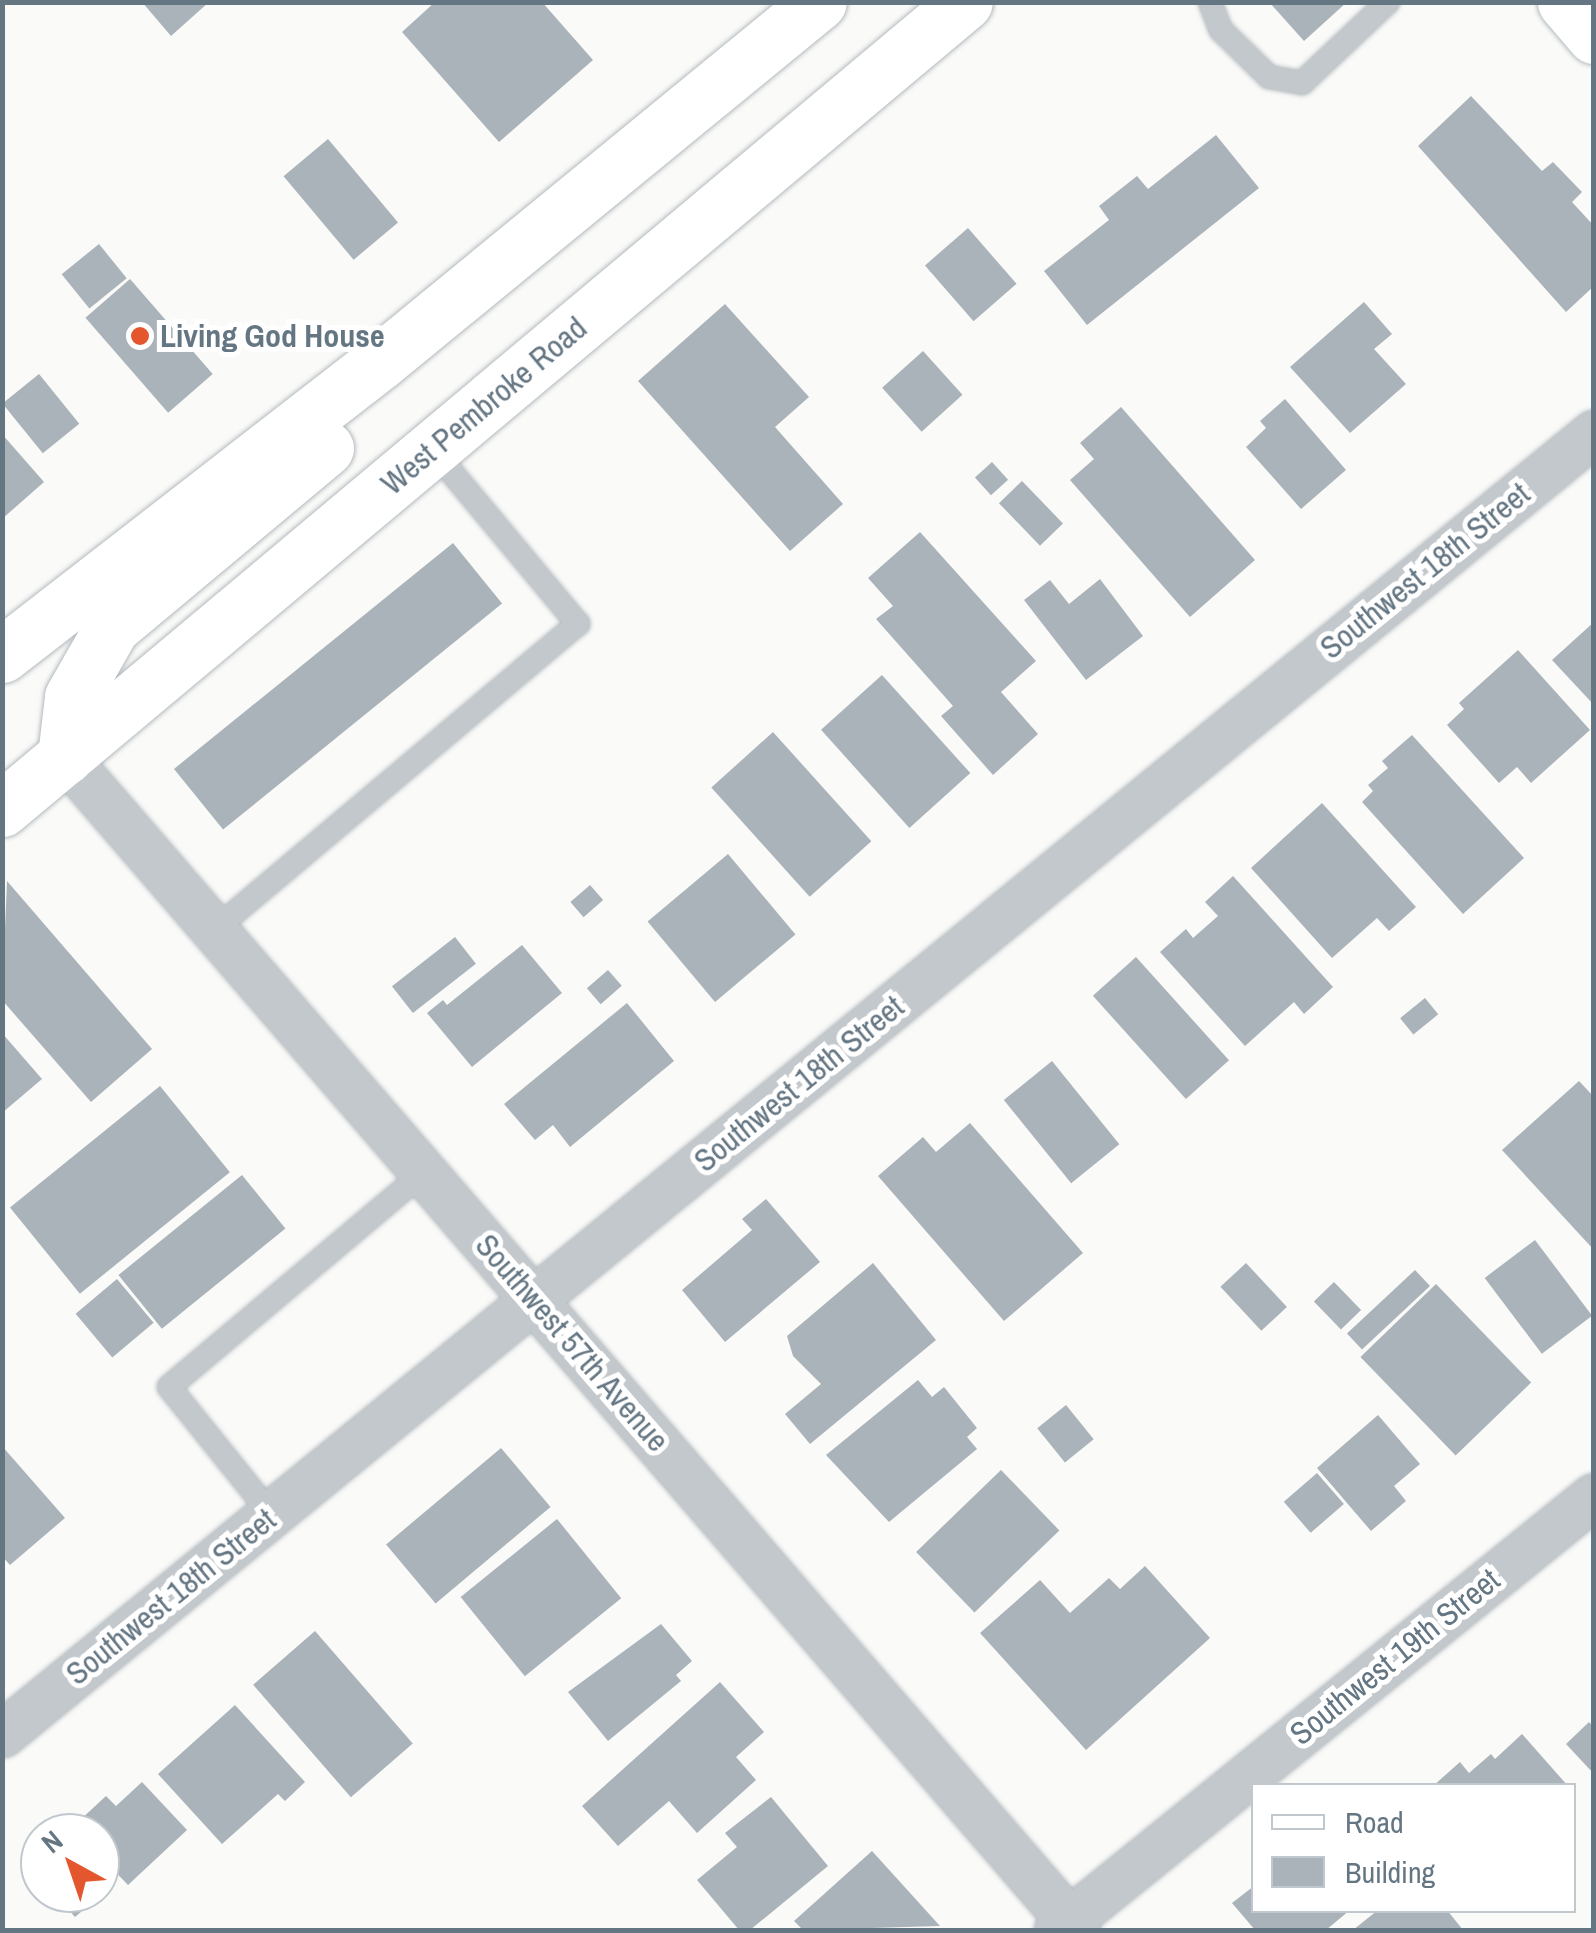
<!DOCTYPE html>
<style>
body{margin:0}
#map{position:relative;width:1596px;height:1933px;overflow:hidden;background:#fafaf8;font-family:"Archivo Narrow",sans-serif}
div>[style]{position:absolute}
[style*='--x']{left:calc(var(--x)*1px);top:calc(var(--y)*1px);width:calc(var(--w)*1px);rotate:calc(var(--a)*1deg)}
.building>*{inset:0;background:#aab3b9;transform-origin:0 0}
.roads{filter:drop-shadow(0 0 2px #b3babf) drop-shadow(0 0 2px #b3babf)}
.lane>*{height:22px;margin:-11px;padding:0 11px;transform-origin:11px;border-radius:11px;background:#c3c8cc}
.street>*{height:45px;margin:-22.5px;padding:0 22.5px;transform-origin:22.5px;border-radius:22.5px;background:#c3c8cc}
.secondary>*{height:55px;margin:-27.5px;padding:0 27.5px;transform-origin:27.5px;border-radius:27.5px;background:#fff}
.dots>*{width:28px;height:28px;translate:-50% -50%;box-sizing:border-box;border:5px solid #fff;border-radius:50%}
span{translate:-50% -50%;white-space:nowrap;text-align:center;line-height:1.15;-webkit-text-stroke:10px #fff;paint-order:stroke}
.poi-label{font-size:32px;color:#657683;font-weight:700}
.left{translate:0 -50%;text-align:left}
.street-label{font-size:32px;color:#657683}
.frame{position:absolute;inset:0;border:5px solid #657683;pointer-events:none}
.legend{position:absolute;left:1251px;top:1783px;width:325px;height:130px;box-sizing:border-box;background:#fff;border:2px solid #c1c8cd;margin:0;padding:12px 18px;list-style:none;font-size:30px;color:#657683}
.legend li{display:flex;align-items:center;gap:20px;height:50px}
.legend b{width:50px;border:2px solid #c1c8cd}
.north{position:absolute;left:20px;top:1813px;width:100px;height:100px;box-sizing:border-box;background:#fff;border:2px solid #c1c8cd;border-radius:50%;rotate:320deg;font-size:28px;font-weight:700;line-height:40px;text-align:center;color:#657683}
.north::after{content:'';display:block;margin:auto;width:35px;height:45px;background:#e4572e;clip-path:polygon(50% 0,100% 100%,50% 72%,0 100%)}
</style>
<div id="map">
<div class="building">
<i style="clip-path:polygon(142px 2px,209px 2px,171px 36px)"></i>
<i style="clip-path:polygon(435px 2px,542px 2px,593px 60px,499px 142px,402px 32px)"></i>
<i style="clip-path:polygon(1269px 2px,1347px 2px,1304px 41px)"></i>
<i style="clip-path:polygon(1471px 96px,1542px 171px,1553px 162px,1582px 192px,1572px 202px,1594px 226px,1594px 286px,1566px 312px,1418px 146px)"></i>
<i style="clip-path:polygon(1216px 135px,1259px 188px,1087px 325px,1044px 271px,1109px 220px,1099px 206px,1137px 176px,1148px 189px)"></i>
<i style="left:328px;top:139px;width:109px;height:58px;rotate:50deg"></i>
<i style="left:968px;top:228px;width:74px;height:57px;rotate:49deg"></i>
<i style="left:99px;top:244px;width:44px;height:48px;rotate:51deg"></i>
<i style="left:130px;top:279px;width:126px;height:59px;rotate:49deg"></i>
<i style="clip-path:polygon(1364px 302px,1392px 334px,1374px 349px,1406px 384px,1350px 433px,1290px 367px)"></i>
<i style="clip-path:polygon(725px 304px,809px 397px,775px 427px,843px 504px,790px 551px,638px 381px)"></i>
<i style="left:923px;top:351px;width:59px;height:55px;rotate:48deg"></i>
<i style="left:39px;top:374px;width:64px;height:47px;rotate:51deg"></i>
<i style="clip-path:polygon(1285px 399px,1346px 470px,1301px 509px,1246px 447px,1266px 428px,1260px 421px)"></i>
<i style="clip-path:polygon(1121px 407px,1255px 560px,1190px 617px,1070px 480px,1094px 459px,1080px 443px)"></i>
<i style="clip-path:polygon(2px 434px,44px 482px,2px 519px)"></i>
<i style="left:992px;top:462px;width:24px;height:23px;rotate:48deg"></i>
<i style="left:1022px;top:481px;width:59px;height:32px;rotate:46deg"></i>
<i style="clip-path:polygon(920px 532px,1036px 661px,1001px 692px,1038px 734px,993px 775px,941px 716px,953px 706px,876px 619px,893px 606px,868px 578px)"></i>
<i style="left:453px;top:543px;width:78px;height:359px;rotate:51deg"></i>
<i style="clip-path:polygon(1100px 579px,1143px 636px,1086px 680px,1024px 600px,1050px 580px,1069px 604px)"></i>
<i style="clip-path:polygon(1594px 622px,1594px 705px,1552px 660px)"></i>
<i style="clip-path:polygon(1518px 650px,1590px 730px,1531px 783px,1517px 767px,1499px 783px,1447px 725px,1464px 709px,1459px 703px)"></i>
<i style="left:882px;top:675px;width:132px;height:82px;rotate:48deg"></i>
<i style="left:773px;top:732px;width:147px;height:83px;rotate:48deg"></i>
<i style="clip-path:polygon(1412px 735px,1524px 858px,1463px 914px,1362px 802px,1373px 791px,1368px 785px,1388px 768px,1382px 761px)"></i>
<i style="clip-path:polygon(1322px 803px,1416px 907px,1389px 931px,1377px 918px,1332px 958px,1251px 868px)"></i>
<i style="left:728px;top:854px;width:105px;height:105px;rotate:50deg"></i>
<i style="clip-path:polygon(1233px 876px,1333px 987px,1304px 1014px,1294px 1002px,1245px 1046px,1160px 952px,1186px 929px,1193px 938px,1218px 916px,1205px 902px)"></i>
<i style="clip-path:polygon(7px 881px,152px 1049px,91px 1102px,2px 1000px)"></i>
<i style="left:590px;top:885px;width:20px;height:26px;rotate:49deg"></i>
<i style="left:455px;top:937px;width:34px;height:80px;rotate:52deg"></i>
<i style="clip-path:polygon(522px 945px,562px 993px,472px 1067px,427px 1013px,443px 1000px,447px 1005px)"></i>
<i style="left:1136px;top:957px;width:139px;height:58px;rotate:48deg"></i>
<i style="left:608px;top:970px;width:21px;height:28px;rotate:49deg"></i>
<i style="left:1425px;top:998px;width:21px;height:32px;rotate:51deg"></i>
<i style="clip-path:polygon(627px 1003px,674px 1061px,570px 1147px,553px 1125px,535px 1140px,504px 1104px)"></i>
<i style="clip-path:polygon(2px 1033px,42px 1079px,2px 1113px)"></i>
<i style="left:1052px;top:1061px;width:107px;height:62px;rotate:51deg"></i>
<i style="clip-path:polygon(1579px 1081px,1594px 1097px,1594px 1250px,1502px 1150px)"></i>
<i style="left:160px;top:1086px;width:111px;height:193px;rotate:51deg"></i>
<i style="clip-path:polygon(970px 1123px,1083px 1253px,1004px 1321px,878px 1176px,923px 1137px,936px 1152px)"></i>
<i style="left:242px;top:1175px;width:69px;height:159px;rotate:51deg"></i>
<i style="clip-path:polygon(766px 1199px,820px 1262px,725px 1342px,682px 1290px,752px 1230px,742px 1219px)"></i>
<i style="left:1535px;top:1240px;width:95px;height:63px;rotate:53deg"></i>
<i style="clip-path:polygon(873px 1263px,936px 1340px,810px 1444px,785px 1414px,821px 1384px,793px 1356px,787px 1336px)"></i>
<i style="left:1246px;top:1263px;width:60px;height:35px;rotate:47deg"></i>
<i style="left:1415px;top:1270px;width:22px;height:93px;rotate:47deg"></i>
<i style="left:117px;top:1279px;width:57px;height:54px;rotate:50deg"></i>
<i style="left:1334px;top:1282px;width:39px;height:28px;rotate:46deg"></i>
<i style="left:1436px;top:1284px;width:137px;height:105px;rotate:46deg"></i>
<i style="clip-path:polygon(918px 1380px,932px 1397px,944px 1387px,977px 1428px,967px 1437px,977px 1449px,889px 1522px,826px 1455px)"></i>
<i style="left:1066px;top:1405px;width:44px;height:37px;rotate:51deg"></i>
<i style="clip-path:polygon(1378px 1415px,1420px 1464px,1394px 1486px,1406px 1501px,1371px 1531px,1317px 1468px)"></i>
<i style="clip-path:polygon(2px 1446px,65px 1518px,10px 1565px,2px 1556px)"></i>
<i style="left:501px;top:1448px;width:77px;height:150px;rotate:50deg"></i>
<i style="left:1001px;top:1470px;width:84px;height:118px;rotate:46deg"></i>
<i style="left:1317px;top:1473px;width:41px;height:44px;rotate:49deg"></i>
<i style="left:557px;top:1519px;width:102px;height:124px;rotate:51deg"></i>
<i style="clip-path:polygon(1145px 1566px,1210px 1638px,1086px 1750px,980px 1633px,1040px 1580px,1070px 1613px,1109px 1578px,1120px 1589px)"></i>
<i style="clip-path:polygon(661px 1624px,692px 1661px,676px 1675px,681px 1681px,608px 1741px,568px 1692px)"></i>
<i style="left:315px;top:1631px;width:149px;height:82px;rotate:49deg"></i>
<i style="clip-path:polygon(720px 1682px,764px 1732px,736px 1757px,756px 1780px,697px 1833px,669px 1801px,618px 1846px,582px 1806px)"></i>
<i style="clip-path:polygon(235px 1705px,305px 1782px,285px 1801px,278px 1794px,222px 1844px,158px 1774px)"></i>
<i style="clip-path:polygon(1589px 1722px,1594px 1728px,1594px 1774px,1566px 1744px)"></i>
<i style="clip-path:polygon(1522px 1734px,1568px 1786px,1433px 1786px,1460px 1762px,1469px 1773px,1491px 1754px,1495px 1759px)"></i>
<i style="clip-path:polygon(142px 1782px,187px 1830px,128px 1885px,100px 1856px,100px 1833px,79px 1821px,106px 1796px,116px 1806px)"></i>
<i style="clip-path:polygon(771px 1797px,828px 1866px,750px 1930px,739px 1930px,697px 1880px,737px 1847px,725px 1833px)"></i>
<i style="clip-path:polygon(872px 1851px,940px 1926px,803px 1930px,794px 1921px)"></i>
<i style="clip-path:polygon(1254px 1886px,1254px 1910px,1350px 1910px,1326px 1930px,1255px 1930px,1232px 1903px)"></i>
<i style="clip-path:polygon(54px 1893px,89px 1893px,95px 1900px,75px 1917px)"></i>
<i style="clip-path:polygon(1378px 1910px,1447px 1910px,1463px 1930px,1353px 1930px)"></i>
</div>
<div class="roads">
<div class="lane">
<i style="--x:1210;--y:2;--w:30;--a:69"></i>
<i style="--x:1221;--y:30;--w:67;--a:44.4"></i>
<i style="--x:1269;--y:77;--w:34;--a:10"></i>
<i style="--x:1302;--y:83;--w:118;--a:-43.3"></i>
<i style="--x:214;--y:930;--w:476;--a:-40.1"></i>
<i style="--x:578;--y:624;--w:228;--a:-129.8"></i>
<i style="--x:272;--y:1515;--w:164;--a:-128.8"></i>
<i style="--x:169;--y:1387;--w:331;--a:-40.1"></i>
</div>
<div class="street">
<i style="--x:65;--y:757;--w:1549;--a:49.21"></i>
<i style="--x:2;--y:1734;--w:2056;--a:-39.26"></i>
<i style="--x:1057;--y:1930;--w:690;--a:-38.94"></i>
</div>
<div class="secondary">
<i style="--x:1565;--y:2;--w:45;--a:49.5"></i>
<i style="--x:2;--y:655;--w:480;--a:-37.8"></i>
<i style="--x:381;--y:361;--w:566;--a:-39.34"></i>
<i style="--x:65;--y:757;--w:60;--a:-83.3"></i>
<i style="--x:72;--y:697;--w:81;--a:-60.3"></i>
<i style="--x:112;--y:627;--w:279;--a:-39.9"></i>
<i style="--x:2;--y:809;--w:1256;--a:-39.96"></i>
</div>
</div>
<div class="dots">
<i style="left:140px;top:336px;background:#e4572e"></i>
</div>
<div class="poi-label">
<span class="left" style="left:160px;top:336px">Living God House</span>
</div>
<div class="street-label">
<span style="left:484px;top:406px;rotate:-40deg">West Pembroke Road</span>
<span style="left:1425px;top:571px;rotate:-39deg">Southwest 18th Street</span>
<span style="left:799px;top:1084px;rotate:-39deg">Southwest 18th Street</span>
<span style="left:572px;top:1343px;rotate:49deg">Southwest 57th Avenue</span>
<span style="left:171px;top:1597px;rotate:-39deg">Southwest 18th Street</span>
<span style="left:1395px;top:1657px;rotate:-39deg">Southwest 19th Street</span>
</div>
<div class="frame"></div>
<ul class="legend">
<li><b style="height:12px;background:#fff"></b>Road</li>
<li><b style="height:28px;background:#aab3b9"></b>Building</li>
</ul>
<div class="north">N</div>
</div>
